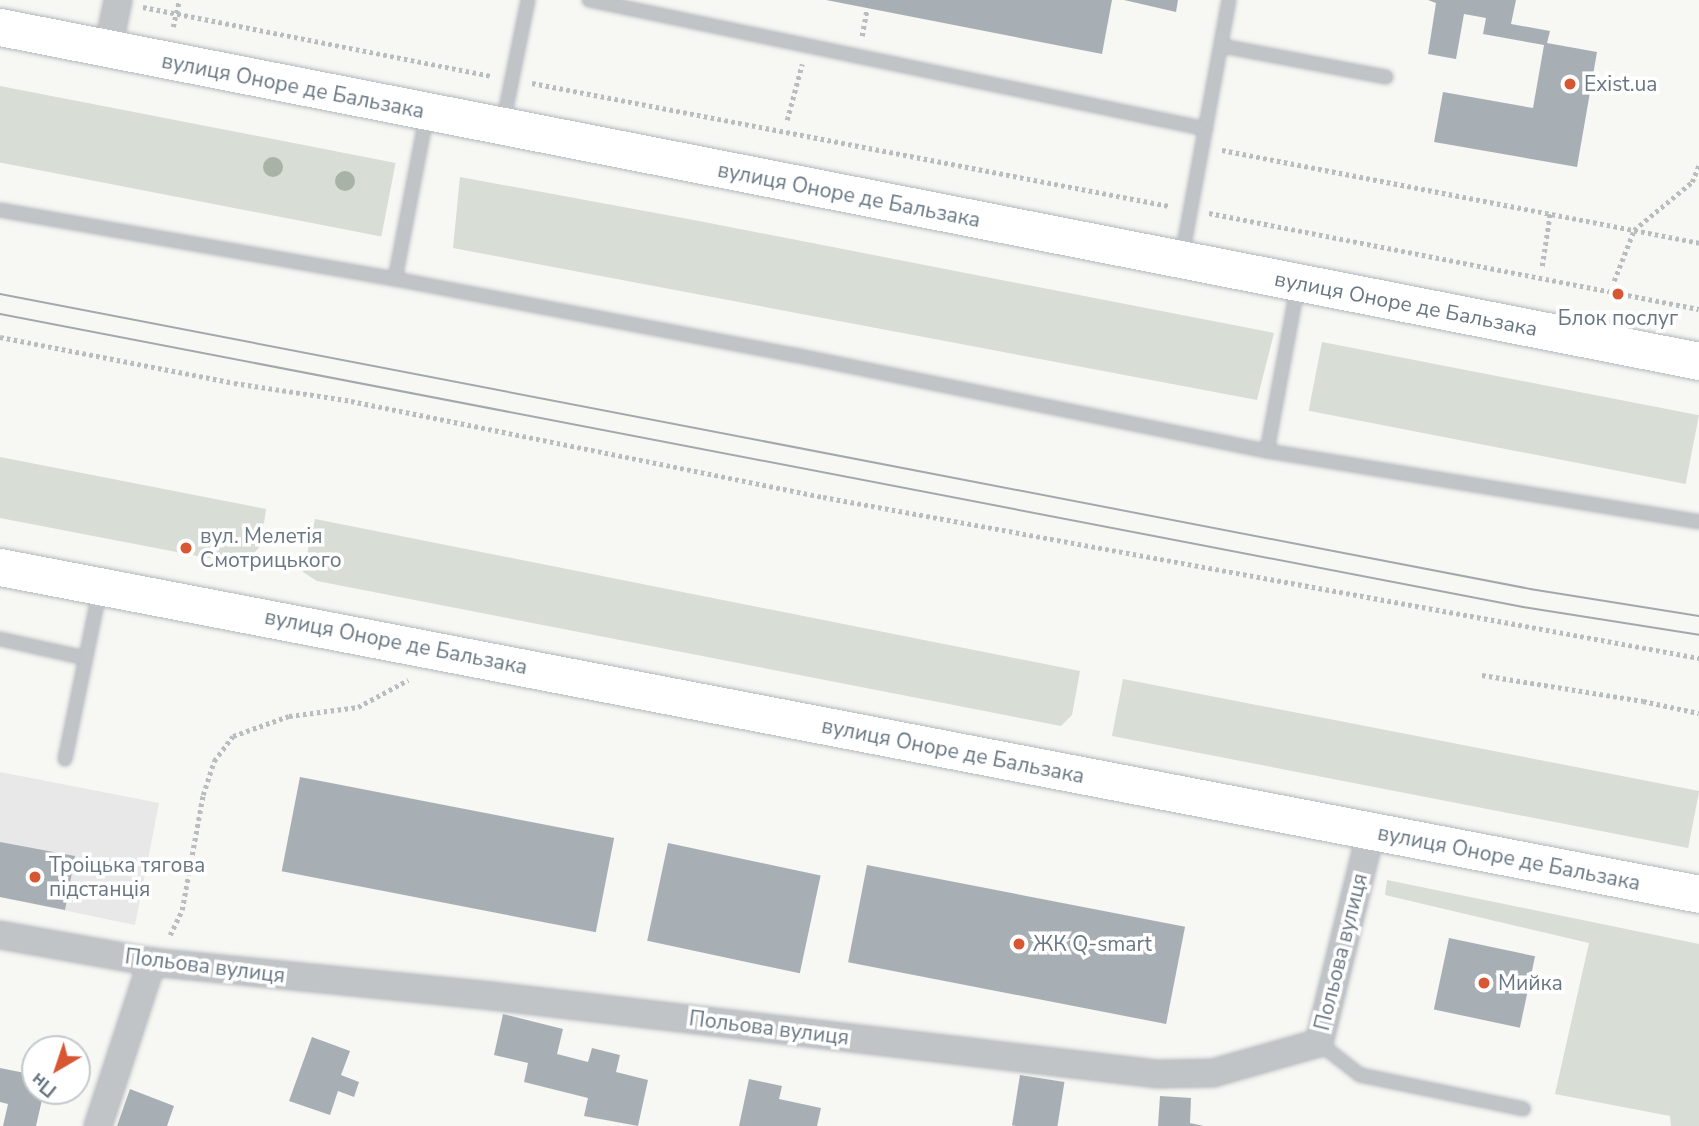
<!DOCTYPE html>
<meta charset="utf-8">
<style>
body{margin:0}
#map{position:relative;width:1699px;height:1126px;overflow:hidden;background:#f7f7f4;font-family:"Nunito Sans",sans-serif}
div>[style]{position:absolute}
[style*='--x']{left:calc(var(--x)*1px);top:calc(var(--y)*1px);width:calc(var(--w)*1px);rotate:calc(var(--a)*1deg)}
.built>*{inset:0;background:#e7e8e7}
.green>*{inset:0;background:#d8ddd5;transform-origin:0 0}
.building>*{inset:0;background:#a8afb4;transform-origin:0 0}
.path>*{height:4.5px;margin-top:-2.25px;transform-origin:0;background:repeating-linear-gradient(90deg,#babdbf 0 3.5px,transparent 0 7px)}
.roads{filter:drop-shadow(0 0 2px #b3b8bc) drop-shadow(0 0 2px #b3b8bc)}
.lane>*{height:12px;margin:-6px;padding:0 6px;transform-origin:6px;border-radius:6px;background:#c0c4c7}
.street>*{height:26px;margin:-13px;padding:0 13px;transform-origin:13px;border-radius:13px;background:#c0c4c7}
.secondary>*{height:37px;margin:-18.5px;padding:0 18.5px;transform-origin:18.5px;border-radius:18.5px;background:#fff}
.tram>*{height:2px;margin:-1px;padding:0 1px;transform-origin:1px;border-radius:1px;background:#a2a8ac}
.trees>*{width:20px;height:20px;margin:-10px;border-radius:50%;background:#a9b2a6}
.dots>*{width:19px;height:19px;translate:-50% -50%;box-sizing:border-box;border:4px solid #fff;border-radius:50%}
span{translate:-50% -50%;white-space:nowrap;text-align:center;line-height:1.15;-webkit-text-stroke:7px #fff;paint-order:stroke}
.poi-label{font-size:21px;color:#687783}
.left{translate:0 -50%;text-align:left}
.street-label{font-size:21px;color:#687783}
.north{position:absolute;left:21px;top:1035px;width:70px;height:70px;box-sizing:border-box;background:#fff;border:2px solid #c3c9cd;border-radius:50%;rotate:219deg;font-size:19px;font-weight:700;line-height:28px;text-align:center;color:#687783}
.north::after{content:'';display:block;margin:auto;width:24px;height:32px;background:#d75733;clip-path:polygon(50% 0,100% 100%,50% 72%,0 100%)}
</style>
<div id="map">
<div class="built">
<i style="clip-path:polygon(0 772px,159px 803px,135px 925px,0 897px)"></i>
</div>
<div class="green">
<i style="left:0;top:86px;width:403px;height:75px;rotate:11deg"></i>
<i style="clip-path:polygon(460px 177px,699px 221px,1274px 333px,1257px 400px,453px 248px)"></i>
<i style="left:1322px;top:342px;width:384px;height:70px;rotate:11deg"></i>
<i style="clip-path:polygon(0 457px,266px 509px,261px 545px,244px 565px,0 518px)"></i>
<i style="clip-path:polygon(315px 519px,1080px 671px,1072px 715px,1061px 726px,317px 581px,303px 572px)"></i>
<i style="left:1123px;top:679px;width:587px;height:58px;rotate:11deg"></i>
<i style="clip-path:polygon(1387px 880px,1699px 944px,1699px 1126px,1671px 1126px,1670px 1116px,1555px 1094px,1589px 943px,1385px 895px)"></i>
</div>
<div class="building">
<i style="clip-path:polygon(826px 0,1112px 0,1102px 54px)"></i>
<i style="clip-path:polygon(1124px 0,1178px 0,1176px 12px)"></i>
<i style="clip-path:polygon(1428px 0,1516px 0,1511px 24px,1550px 31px,1547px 43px,1597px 52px,1577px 167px,1434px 142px,1443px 92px,1533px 108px,1544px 45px,1483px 34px,1486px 18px,1464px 14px,1456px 59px,1428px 54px,1436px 3px)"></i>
<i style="left:300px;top:777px;width:320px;height:96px;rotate:11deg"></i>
<i style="clip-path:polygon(0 842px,75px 856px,65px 910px,0 897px)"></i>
<i style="left:668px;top:843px;width:156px;height:100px;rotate:12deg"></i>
<i style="left:867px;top:865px;width:324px;height:99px;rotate:11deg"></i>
<i style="left:1449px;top:938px;width:88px;height:73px;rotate:12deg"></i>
<i style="clip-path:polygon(503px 1014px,563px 1029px,557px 1054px,588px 1062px,592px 1048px,620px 1055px,616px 1072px,648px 1080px,638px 1126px,584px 1116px,588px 1098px,524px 1082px,528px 1063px,494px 1055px)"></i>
<i style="clip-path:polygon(312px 1037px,350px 1051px,341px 1075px,359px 1082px,354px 1097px,338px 1091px,330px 1115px,289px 1101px)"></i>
<i style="clip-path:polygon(0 1068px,35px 1075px,35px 1091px,44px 1091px,36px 1126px,3px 1126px,8px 1104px,0 1102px)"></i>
<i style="left:1020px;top:1075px;width:45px;height:51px;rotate:9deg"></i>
<i style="clip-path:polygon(749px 1079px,782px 1086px,779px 1099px,821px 1108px,817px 1126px,739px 1126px)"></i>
<i style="clip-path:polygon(130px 1089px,174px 1106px,167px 1126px,117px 1126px)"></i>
<i style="clip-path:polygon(1160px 1096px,1191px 1098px,1190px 1123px,1204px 1126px,1158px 1126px)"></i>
</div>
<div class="path">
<i style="--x:143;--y:7;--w:356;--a:11.2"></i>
<i style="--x:173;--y:27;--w:27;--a:-77"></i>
<i style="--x:862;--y:36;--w:27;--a:-80"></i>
<i style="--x:532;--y:83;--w:649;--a:10.93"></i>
<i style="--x:787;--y:120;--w:58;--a:-75"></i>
<i style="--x:1222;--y:150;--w:486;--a:11"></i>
<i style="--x:1209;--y:213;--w:499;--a:11.1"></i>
<i style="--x:1542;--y:266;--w:53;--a:-81.3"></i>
<i style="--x:1614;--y:281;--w:55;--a:-68.6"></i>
<i style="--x:1634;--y:230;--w:75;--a:-39.6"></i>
<i style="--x:1692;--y:182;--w:18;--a:-68"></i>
<i style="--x:0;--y:337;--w:238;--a:11.1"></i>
<i style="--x:234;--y:383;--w:118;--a:8.7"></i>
<i style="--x:351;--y:401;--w:482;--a:11.5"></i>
<i style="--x:823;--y:497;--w:891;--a:10.41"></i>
<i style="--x:1482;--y:675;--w:163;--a:9.2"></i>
<i style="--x:1643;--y:701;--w:57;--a:12.1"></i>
<i style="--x:170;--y:935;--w:28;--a:-64"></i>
<i style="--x:182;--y:910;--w:117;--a:-79.7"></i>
<i style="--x:203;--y:795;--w:36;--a:-72"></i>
<i style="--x:214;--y:761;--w:31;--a:-53"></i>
<i style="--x:233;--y:736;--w:59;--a:-19.7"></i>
<i style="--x:289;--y:716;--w:70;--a:-7.4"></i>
<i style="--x:358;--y:707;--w:57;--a:-28.4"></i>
</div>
<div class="roads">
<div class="lane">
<i style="--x:589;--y:0;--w:630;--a:11.81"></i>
<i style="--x:1222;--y:46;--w:167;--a:10.7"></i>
<i style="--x:503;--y:123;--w:126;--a:-78.5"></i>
<i style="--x:0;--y:210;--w:401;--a:9.9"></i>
<i style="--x:395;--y:279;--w:407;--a:10.8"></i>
<i style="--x:795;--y:355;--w:482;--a:11.5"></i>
<i style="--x:1267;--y:451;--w:438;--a:9.3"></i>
<i style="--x:1182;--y:256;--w:260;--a:-79.6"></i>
<i style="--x:395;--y:279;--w:169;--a:-79.1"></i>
<i style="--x:1267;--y:451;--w:170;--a:-79.5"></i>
<i style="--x:0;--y:639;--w:88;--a:12.5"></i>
<i style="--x:65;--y:759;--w:175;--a:-78.4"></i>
<i style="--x:1319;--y:1043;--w:52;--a:38"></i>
<i style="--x:1360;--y:1075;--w:167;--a:11.7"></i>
</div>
<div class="street">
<i style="--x:108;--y:48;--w:49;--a:-78.2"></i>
<i style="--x:0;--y:935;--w:154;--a:10.1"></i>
<i style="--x:152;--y:962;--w:342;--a:5.7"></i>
<i style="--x:492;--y:996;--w:671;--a:6.68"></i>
<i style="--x:1158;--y:1074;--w:55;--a:-1"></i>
<i style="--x:1213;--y:1073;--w:110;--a:-15.8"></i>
<i style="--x:1319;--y:1043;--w:217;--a:-76.2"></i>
<i style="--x:98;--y:1126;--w:173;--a:-71.8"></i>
</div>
<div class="secondary">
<i style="--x:0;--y:27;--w:1732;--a:11.12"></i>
<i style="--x:0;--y:567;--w:1730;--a:10.89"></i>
</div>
</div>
<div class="tram">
<i style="--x:0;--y:294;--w:1558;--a:10.91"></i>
<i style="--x:1530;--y:589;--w:171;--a:9.1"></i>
<i style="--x:0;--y:314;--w:1551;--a:10.89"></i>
<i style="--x:1523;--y:607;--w:178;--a:9"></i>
</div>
<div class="trees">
<i style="left:273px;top:167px"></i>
<i style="left:345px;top:181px"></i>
</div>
<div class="dots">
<i style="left:1570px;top:84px;background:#d75733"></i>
<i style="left:1618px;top:294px;background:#d75733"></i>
<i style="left:186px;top:548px;background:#d75733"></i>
<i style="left:35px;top:877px;background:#d75733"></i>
<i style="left:1019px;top:944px;background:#d75733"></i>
<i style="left:1484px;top:983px;background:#d75733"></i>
</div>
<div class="poi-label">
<span class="left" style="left:1584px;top:84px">Exist.ua</span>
<span style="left:1618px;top:318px">Блок послуг</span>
<span class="left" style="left:200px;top:548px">вул. Мелетія<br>Смотрицького</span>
<span class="left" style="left:49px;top:877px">Троiцька тягова<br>пiдстанцiя</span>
<span class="left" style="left:1033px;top:944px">ЖК Q-smart</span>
<span class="left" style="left:1498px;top:983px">Мийка</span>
</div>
<div class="street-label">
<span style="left:293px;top:86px;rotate:11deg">вулиця Оноре де Бальзака</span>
<span style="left:849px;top:195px;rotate:11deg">вулиця Оноре де Бальзака</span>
<span style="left:1406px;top:304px;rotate:11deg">вулиця Оноре де Бальзака</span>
<span style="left:396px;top:642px;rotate:11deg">вулиця Оноре де Бальзака</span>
<span style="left:953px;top:751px;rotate:11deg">вулиця Оноре де Бальзака</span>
<span style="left:1509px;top:858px;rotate:11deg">вулиця Оноре де Бальзака</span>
<span style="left:1341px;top:952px;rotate:-76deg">Польова вулиця</span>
<span style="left:205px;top:966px;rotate:7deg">Польова вулиця</span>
<span style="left:769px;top:1028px;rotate:7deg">Польова вулиця</span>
</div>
<div class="north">Пн</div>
</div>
